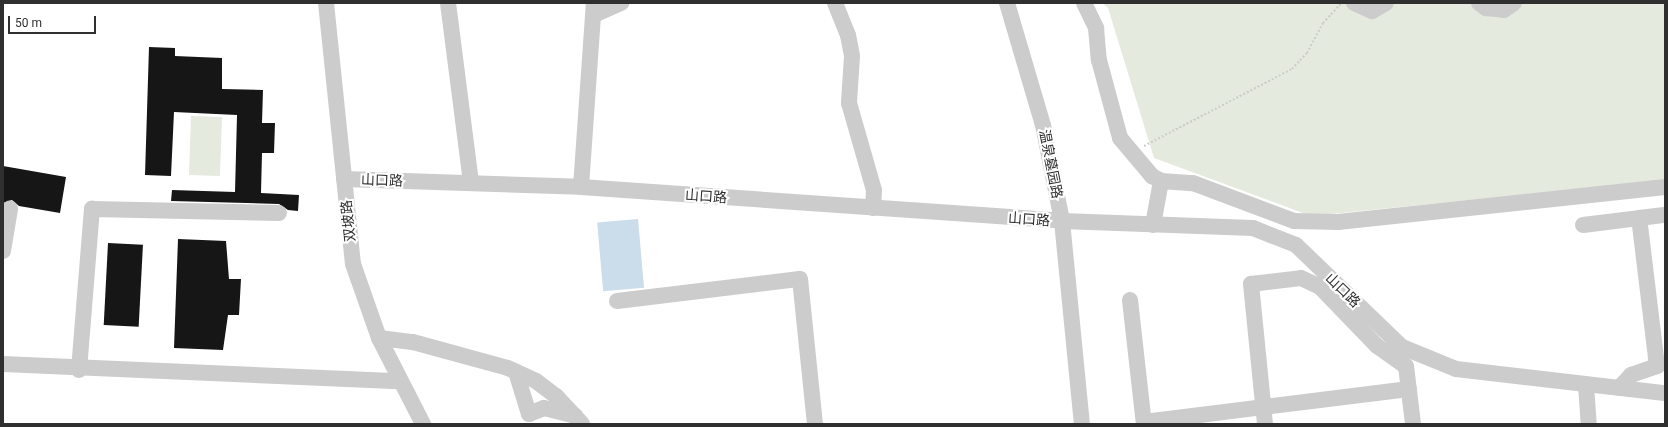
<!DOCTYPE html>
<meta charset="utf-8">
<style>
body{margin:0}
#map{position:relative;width:1668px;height:427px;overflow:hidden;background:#fff;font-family:Roboto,"Noto Sans SC",sans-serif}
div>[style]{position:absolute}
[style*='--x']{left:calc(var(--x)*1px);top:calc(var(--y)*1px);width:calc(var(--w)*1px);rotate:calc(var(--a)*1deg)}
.green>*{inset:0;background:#e4ebde;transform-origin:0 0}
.water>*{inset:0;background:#cbdcea;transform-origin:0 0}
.building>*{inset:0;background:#161616;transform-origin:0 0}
.path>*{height:2px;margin-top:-1px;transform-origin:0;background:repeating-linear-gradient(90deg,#ccc 0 2px,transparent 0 4px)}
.minor>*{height:16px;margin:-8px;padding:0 8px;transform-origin:8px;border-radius:8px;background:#ccc}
span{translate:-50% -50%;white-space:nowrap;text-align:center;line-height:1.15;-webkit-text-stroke:4px #fff;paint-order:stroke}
.street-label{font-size:14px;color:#2f2f2f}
.frame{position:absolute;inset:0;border:4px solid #2f2f2f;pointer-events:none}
.scale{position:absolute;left:8px;top:16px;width:88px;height:18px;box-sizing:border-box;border:2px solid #2f2f2f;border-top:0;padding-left:5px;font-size:12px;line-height:14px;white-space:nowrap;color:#2f2f2f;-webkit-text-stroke:3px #fff;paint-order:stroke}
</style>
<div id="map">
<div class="green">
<i style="clip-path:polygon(1102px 3px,1665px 3px,1665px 180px,1311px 216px,1154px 158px,1108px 8px)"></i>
<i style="left:191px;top:116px;width:31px;height:59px;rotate:2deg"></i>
</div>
<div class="water">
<i style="left:638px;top:219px;width:69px;height:41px;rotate:85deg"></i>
</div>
<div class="building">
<i style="clip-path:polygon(149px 47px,175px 48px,175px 56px,222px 58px,222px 89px,263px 90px,262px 123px,275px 123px,274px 153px,262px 153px,261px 193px,299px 195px,298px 211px,288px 210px,279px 204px,171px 201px,172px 190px,235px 192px,237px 115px,174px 112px,171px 176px,145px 175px)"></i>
<i style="clip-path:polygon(3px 166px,66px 177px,60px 213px,19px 206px,12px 200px,3px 203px)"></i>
<i style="clip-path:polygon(178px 239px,226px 241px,229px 279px,241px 279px,239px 315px,228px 315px,223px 350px,174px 348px)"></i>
<i style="left:108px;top:243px;width:35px;height:82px;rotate:3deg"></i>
</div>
<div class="path">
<i style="--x:1144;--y:146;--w:167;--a:-27.5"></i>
<i style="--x:1292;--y:69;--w:22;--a:-47"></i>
<i style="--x:1307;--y:53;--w:34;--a:-62"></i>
<i style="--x:1323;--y:23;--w:26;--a:-47"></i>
</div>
<div class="minor">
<i style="--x:326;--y:3;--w:262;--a:84.1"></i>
<i style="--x:353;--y:264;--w:78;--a:70.6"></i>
<i style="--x:379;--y:338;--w:97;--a:62.9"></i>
<i style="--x:448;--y:3;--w:181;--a:82.7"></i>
<i style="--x:835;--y:3;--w:35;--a:68"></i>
<i style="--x:848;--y:35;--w:21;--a:79"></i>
<i style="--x:852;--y:56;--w:47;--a:93.7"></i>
<i style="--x:849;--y:103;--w:91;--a:74"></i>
<i style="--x:874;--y:190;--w:18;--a:93"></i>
<i style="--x:1007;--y:3;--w:127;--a:73.6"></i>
<i style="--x:1043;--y:125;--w:98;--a:78.8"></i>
<i style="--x:1062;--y:221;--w:204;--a:84.4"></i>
<i style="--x:1084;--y:3;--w:28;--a:64"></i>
<i style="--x:1096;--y:28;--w:32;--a:85"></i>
<i style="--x:1099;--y:60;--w:81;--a:74.9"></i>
<i style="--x:1120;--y:138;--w:50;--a:49.9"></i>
<i style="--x:1152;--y:176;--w:10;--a:29"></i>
<i style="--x:1161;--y:181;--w:32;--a:4"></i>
<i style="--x:1193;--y:183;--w:108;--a:20.6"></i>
<i style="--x:1294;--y:221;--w:44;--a:1.3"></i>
<i style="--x:1338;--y:222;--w:329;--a:-6.1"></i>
<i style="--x:1354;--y:3;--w:20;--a:24"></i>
<i style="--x:1372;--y:11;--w:16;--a:-30"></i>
<i style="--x:1479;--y:3;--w:9;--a:36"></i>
<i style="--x:1486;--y:8;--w:18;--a:6"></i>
<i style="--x:1504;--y:10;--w:12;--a:-35"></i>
<i style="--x:594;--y:15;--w:30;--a:-24"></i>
<i style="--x:344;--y:179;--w:237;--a:1.9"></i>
<i style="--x:581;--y:187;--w:482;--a:4"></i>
<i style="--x:1062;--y:221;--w:191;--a:2.1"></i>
<i style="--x:1253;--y:228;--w:46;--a:21.6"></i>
<i style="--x:1296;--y:245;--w:147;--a:43.9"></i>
<i style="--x:1402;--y:347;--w:58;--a:22.2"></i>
<i style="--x:1456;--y:369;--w:210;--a:6.6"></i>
<i style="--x:581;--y:187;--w:184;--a:-86"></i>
<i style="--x:1153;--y:225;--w:45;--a:-79.7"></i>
<i style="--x:1583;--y:225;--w:56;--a:-7.1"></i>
<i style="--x:3;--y:251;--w:43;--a:-80.5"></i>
<i style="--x:1130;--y:300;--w:125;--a:83.6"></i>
<i style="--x:617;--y:301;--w:184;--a:-6.9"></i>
<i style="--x:800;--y:279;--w:146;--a:84.1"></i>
<i style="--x:379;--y:338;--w:34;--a:7"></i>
<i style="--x:413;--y:342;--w:98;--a:15.3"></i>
<i style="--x:508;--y:368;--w:31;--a:25"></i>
<i style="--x:536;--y:381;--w:25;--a:37"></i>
<i style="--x:556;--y:396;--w:38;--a:47"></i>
<i style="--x:3;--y:364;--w:396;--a:2.5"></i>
<i style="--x:79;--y:370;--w:162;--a:-85.4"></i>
<i style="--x:92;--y:209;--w:187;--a:1.2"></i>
<i style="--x:516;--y:372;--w:44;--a:72.8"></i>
<i style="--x:529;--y:414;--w:16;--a:-22"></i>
<i style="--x:544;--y:408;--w:32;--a:14"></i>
<i style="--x:1586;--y:385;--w:39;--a:86"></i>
<i style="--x:1619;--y:388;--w:18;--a:-47"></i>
<i style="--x:1631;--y:375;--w:28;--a:-19"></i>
<i style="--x:1657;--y:366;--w:149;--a:-96.9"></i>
<i style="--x:1639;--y:218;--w:26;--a:-7"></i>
<i style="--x:1144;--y:422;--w:267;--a:-7.1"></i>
<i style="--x:1265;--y:424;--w:141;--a:-95.7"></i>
<i style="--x:1251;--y:284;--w:50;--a:-6.8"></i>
<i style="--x:1301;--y:278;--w:21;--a:25"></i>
<i style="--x:1320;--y:287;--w:82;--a:46"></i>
<i style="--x:1377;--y:346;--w:35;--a:35"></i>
<i style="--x:1406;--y:366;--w:58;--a:83.1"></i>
</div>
<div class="street-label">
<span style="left:1051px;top:164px;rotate:79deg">温泉墓园路</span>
<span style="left:382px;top:180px;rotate:2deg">山口路</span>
<span style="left:706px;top:196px;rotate:4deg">山口路</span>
<span style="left:1029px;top:219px;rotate:4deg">山口路</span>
<span style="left:348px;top:221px;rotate:-96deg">双坡路</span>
<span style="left:1343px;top:290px;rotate:44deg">山口路</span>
</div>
<div class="frame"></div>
<div class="scale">50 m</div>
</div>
